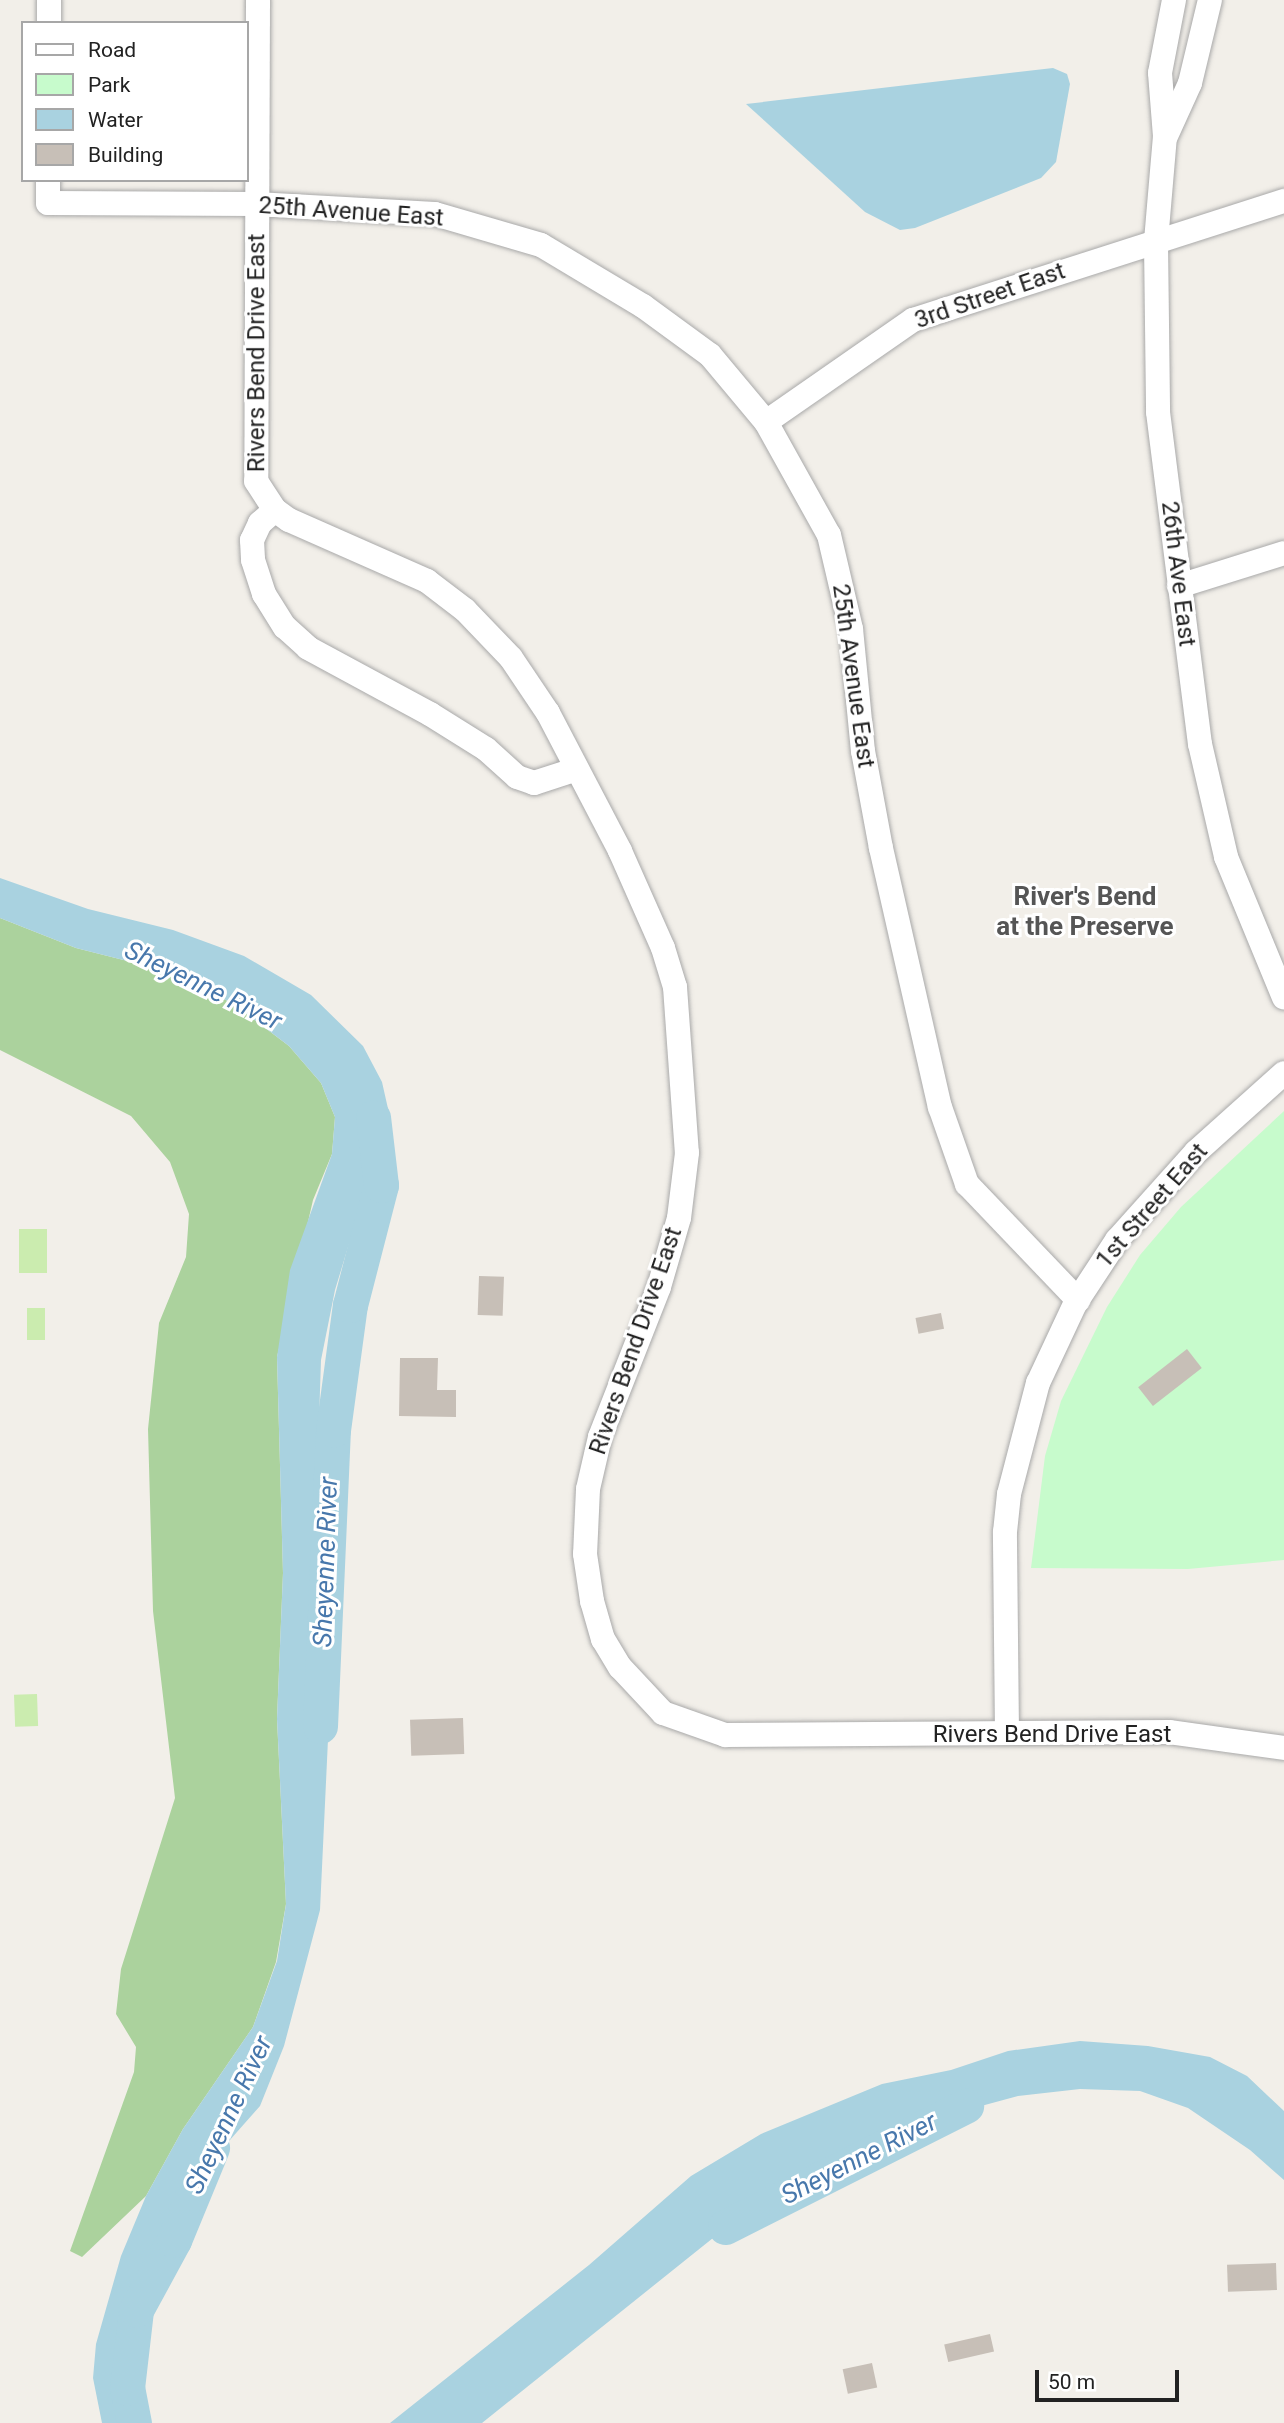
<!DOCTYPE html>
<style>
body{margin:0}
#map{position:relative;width:1284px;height:2423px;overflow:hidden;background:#f2efe9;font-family:Roboto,sans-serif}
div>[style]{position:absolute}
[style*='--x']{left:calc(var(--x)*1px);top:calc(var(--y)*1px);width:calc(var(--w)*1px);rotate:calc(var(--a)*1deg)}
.grass>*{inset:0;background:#cbecaf;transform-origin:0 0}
.forest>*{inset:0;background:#abd29d}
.park>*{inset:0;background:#c7fbcc}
.water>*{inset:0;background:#a9d2e0}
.river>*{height:35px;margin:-17.5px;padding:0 17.5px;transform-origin:17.5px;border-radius:17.5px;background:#a9d2e0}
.building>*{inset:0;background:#c7bfb7;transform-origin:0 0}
.roads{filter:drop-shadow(0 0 2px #a9a9a9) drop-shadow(0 0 2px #a9a9a9)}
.minor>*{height:24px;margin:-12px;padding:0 12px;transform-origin:12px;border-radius:12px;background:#fff}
span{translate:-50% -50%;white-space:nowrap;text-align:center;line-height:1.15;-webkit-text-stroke:6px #fff;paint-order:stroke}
.street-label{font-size:24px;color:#222}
.neighbourhood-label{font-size:26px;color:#555;font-weight:700}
.water-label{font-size:26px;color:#4878ac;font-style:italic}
.legend{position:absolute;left:21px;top:21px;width:228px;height:161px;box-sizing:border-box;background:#fff;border:2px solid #a7a7a7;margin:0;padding:9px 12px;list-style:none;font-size:21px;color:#222}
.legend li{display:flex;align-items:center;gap:14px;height:35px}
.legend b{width:35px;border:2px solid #a7a7a7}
.scale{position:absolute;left:1035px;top:2370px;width:144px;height:32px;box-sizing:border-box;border:4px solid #222;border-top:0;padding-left:9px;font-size:21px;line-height:24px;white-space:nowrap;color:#222;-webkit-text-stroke:5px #fff;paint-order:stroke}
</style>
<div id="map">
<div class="grass">
<i style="left:19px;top:1229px;width:28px;height:44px"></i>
<i style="left:27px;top:1308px;width:18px;height:32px"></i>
<i style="left:37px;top:1694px;width:32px;height:23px;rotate:88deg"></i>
</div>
<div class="forest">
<i style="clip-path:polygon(0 918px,76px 948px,163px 970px,232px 1003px,289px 1046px,321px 1083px,335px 1117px,332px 1154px,313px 1200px,277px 1357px,283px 1573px,277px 1719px,286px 1904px,276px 1962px,253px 2027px,183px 2129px,146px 2196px,82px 2257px,70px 2251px,134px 2072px,136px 2047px,116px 2014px,121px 1969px,175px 1798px,153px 1611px,148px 1429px,159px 1323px,186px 1257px,189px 1214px,170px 1162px,131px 1116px,0 1050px)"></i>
</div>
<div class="park">
<i style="clip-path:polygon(1284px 1111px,1284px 1560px,1188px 1569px,1031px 1568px,1045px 1456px,1061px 1401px,1107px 1307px,1140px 1255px,1181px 1207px)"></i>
</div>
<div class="water">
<i style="clip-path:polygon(1053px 68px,1067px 74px,1070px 84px,1056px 162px,1041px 178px,915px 228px,900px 230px,865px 212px,746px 104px)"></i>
<i style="clip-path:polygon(0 878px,88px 909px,173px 930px,244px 956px,311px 995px,363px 1046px,382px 1082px,391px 1122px,379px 1169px,355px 1224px,335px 1290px,321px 1360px,314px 1574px,317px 1651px,329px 1718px,320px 1910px,284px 2046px,260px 2106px,214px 2158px,174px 2221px,131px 2324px,129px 2373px,150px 2423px,102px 2423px,93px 2378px,96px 2344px,121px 2256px,146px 2196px,183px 2129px,253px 2027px,277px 1961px,286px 1904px,277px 1719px,283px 1573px,277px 1357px,290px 1270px,332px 1154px,335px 1117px,321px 1083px,289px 1046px,232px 1003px,163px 970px,76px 948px,0 918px)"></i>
<i style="clip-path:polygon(1080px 2041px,1148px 2046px,1210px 2057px,1247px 2076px,1284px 2111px,1284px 2180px,1250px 2150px,1188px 2108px,1140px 2091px,1080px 2089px,1018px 2096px,959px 2112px,829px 2169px,713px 2238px,482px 2423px,390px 2423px,589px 2265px,691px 2176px,761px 2134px,882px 2084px,951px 2070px,1008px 2051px)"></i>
</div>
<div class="river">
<i style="--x:320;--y:1726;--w:296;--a:-87.5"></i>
<i style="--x:333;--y:1430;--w:126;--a:-82.3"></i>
<i style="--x:350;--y:1305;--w:124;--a:-75.5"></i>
<i style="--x:381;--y:1185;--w:68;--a:-96.7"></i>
<i style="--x:725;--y:2227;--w:270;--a:-26.7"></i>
<i style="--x:134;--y:2423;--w:36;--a:-101"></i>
<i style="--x:127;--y:2388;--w:79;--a:-83.4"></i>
<i style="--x:136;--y:2310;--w:80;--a:-61.5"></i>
<i style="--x:174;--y:2240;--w:100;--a:-67.6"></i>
</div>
<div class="building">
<i style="left:479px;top:1276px;width:25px;height:39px;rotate:2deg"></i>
<i style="left:941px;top:1313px;width:16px;height:26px;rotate:79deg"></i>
<i style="left:1187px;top:1349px;width:24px;height:62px;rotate:52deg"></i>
<i style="clip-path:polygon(400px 1358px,438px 1358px,437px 1390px,456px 1390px,456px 1417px,399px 1416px)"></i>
<i style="left:463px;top:1718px;width:36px;height:53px;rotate:88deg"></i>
<i style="left:1276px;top:2263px;width:27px;height:49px;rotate:88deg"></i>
<i style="left:990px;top:2334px;width:18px;height:47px;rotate:77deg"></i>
<i style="left:872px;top:2363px;width:25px;height:30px;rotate:78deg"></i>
</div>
<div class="roads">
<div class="minor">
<i style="--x:258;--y:0;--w:481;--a:90.2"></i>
<i style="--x:256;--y:481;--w:35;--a:57"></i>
<i style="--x:275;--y:510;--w:17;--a:36"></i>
<i style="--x:289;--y:520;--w:151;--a:23.8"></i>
<i style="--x:427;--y:581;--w:48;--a:37.3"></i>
<i style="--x:465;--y:610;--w:66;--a:46.2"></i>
<i style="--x:511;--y:658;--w:66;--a:56.1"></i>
<i style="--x:548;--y:713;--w:156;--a:62.4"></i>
<i style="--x:620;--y:851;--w:106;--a:66.1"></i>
<i style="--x:663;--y:948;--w:41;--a:72.9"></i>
<i style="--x:675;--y:987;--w:166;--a:85.9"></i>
<i style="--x:687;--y:1153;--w:65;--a:97"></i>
<i style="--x:679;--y:1218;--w:72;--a:106.2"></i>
<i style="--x:659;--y:1287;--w:161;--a:111.5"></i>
<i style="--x:600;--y:1437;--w:53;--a:103"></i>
<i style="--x:588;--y:1489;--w:65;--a:92.6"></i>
<i style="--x:585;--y:1554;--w:48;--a:81.5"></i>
<i style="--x:592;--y:1601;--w:40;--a:74"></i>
<i style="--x:603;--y:1639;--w:33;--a:59"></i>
<i style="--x:620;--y:1667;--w:63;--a:46.9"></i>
<i style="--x:663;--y:1713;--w:66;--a:19.5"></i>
<i style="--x:725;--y:1735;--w:444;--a:-0.4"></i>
<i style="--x:1169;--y:1732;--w:116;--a:7.9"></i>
<i style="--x:1174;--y:0;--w:74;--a:100.9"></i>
<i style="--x:1160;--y:73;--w:63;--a:85.5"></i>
<i style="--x:1165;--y:136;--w:106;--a:94.9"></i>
<i style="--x:1156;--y:242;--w:170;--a:89.3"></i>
<i style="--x:1158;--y:412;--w:335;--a:82.8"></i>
<i style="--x:1200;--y:744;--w:116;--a:77"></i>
<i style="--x:1226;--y:857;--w:152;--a:67.6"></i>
<i style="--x:49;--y:23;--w:23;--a:-90"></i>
<i style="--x:1166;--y:136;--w:58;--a:-65.6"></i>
<i style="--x:1190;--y:83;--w:85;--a:-76.5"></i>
<i style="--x:48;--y:180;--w:23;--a:90"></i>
<i style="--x:48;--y:203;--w:208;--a:0.3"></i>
<i style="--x:256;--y:204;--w:179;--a:3.2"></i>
<i style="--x:435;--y:214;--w:110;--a:16.3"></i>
<i style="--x:541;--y:245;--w:119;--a:30.9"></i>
<i style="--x:643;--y:306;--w:83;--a:36.2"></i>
<i style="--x:710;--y:355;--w:87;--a:50.1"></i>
<i style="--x:766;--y:422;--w:129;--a:60.9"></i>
<i style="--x:829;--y:535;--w:97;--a:76.8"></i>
<i style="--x:851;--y:629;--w:123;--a:84.4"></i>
<i style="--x:863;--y:751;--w:99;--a:79.5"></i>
<i style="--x:881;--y:848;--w:266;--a:77.2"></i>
<i style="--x:940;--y:1107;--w:82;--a:70.7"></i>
<i style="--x:967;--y:1184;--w:161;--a:46.3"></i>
<i style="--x:766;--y:422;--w:179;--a:-34.8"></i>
<i style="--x:913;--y:320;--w:390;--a:-17.8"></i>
<i style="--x:275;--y:510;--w:20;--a:139"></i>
<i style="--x:260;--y:523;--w:19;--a:115"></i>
<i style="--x:252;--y:540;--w:20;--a:87"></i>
<i style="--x:253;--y:560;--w:36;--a:72"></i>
<i style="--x:264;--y:594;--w:39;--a:58"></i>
<i style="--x:285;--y:627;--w:31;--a:42"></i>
<i style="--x:308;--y:648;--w:139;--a:28.4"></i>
<i style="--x:430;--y:714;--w:66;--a:32"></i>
<i style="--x:486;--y:749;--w:42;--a:42.1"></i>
<i style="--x:517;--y:777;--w:18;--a:19"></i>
<i style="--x:534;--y:783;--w:45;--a:-18"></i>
<i style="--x:1179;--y:586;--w:110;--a:-17.4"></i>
<i style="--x:1007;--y:1733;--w:201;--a:-90.6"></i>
<i style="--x:1005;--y:1532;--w:38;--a:-84"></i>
<i style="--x:1009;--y:1494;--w:115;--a:-75.4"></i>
<i style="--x:1038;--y:1383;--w:87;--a:-64.9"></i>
<i style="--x:1075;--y:1304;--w:77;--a:-56.7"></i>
<i style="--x:1117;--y:1240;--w:118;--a:-48.1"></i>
<i style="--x:1196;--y:1152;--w:118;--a:-41.9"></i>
</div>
</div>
<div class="street-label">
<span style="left:351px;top:212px;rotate:4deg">25th Avenue East</span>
<span style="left:990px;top:296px;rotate:-19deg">3rd Street East</span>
<span style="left:257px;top:353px;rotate:-90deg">Rivers Bend Drive East</span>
<span style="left:1178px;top:574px;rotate:83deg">26th Ave East</span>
<span style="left:853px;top:676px;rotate:82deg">25th Avenue East</span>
<span style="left:1152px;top:1206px;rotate:-49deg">1st Street East</span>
<span style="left:636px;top:1341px;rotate:-71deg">Rivers Bend Drive East</span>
<span style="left:1052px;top:1735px">Rivers Bend Drive East</span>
</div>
<div class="neighbourhood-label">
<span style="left:1085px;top:912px">River's Bend<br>at the Preserve</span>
</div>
<div class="water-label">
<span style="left:203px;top:986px;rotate:26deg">Sheyenne River</span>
<span style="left:326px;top:1562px;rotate:-88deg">Sheyenne River</span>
<span style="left:229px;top:2115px;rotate:-65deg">Sheyenne River</span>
<span style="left:859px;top:2159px;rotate:-27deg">Sheyenne River</span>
</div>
<ul class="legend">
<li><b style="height:9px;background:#fff"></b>Road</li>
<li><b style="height:19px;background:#c7fbcc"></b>Park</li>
<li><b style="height:19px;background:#a9d2e0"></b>Water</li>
<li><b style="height:19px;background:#c7bfb7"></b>Building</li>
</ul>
<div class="scale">50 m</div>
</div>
